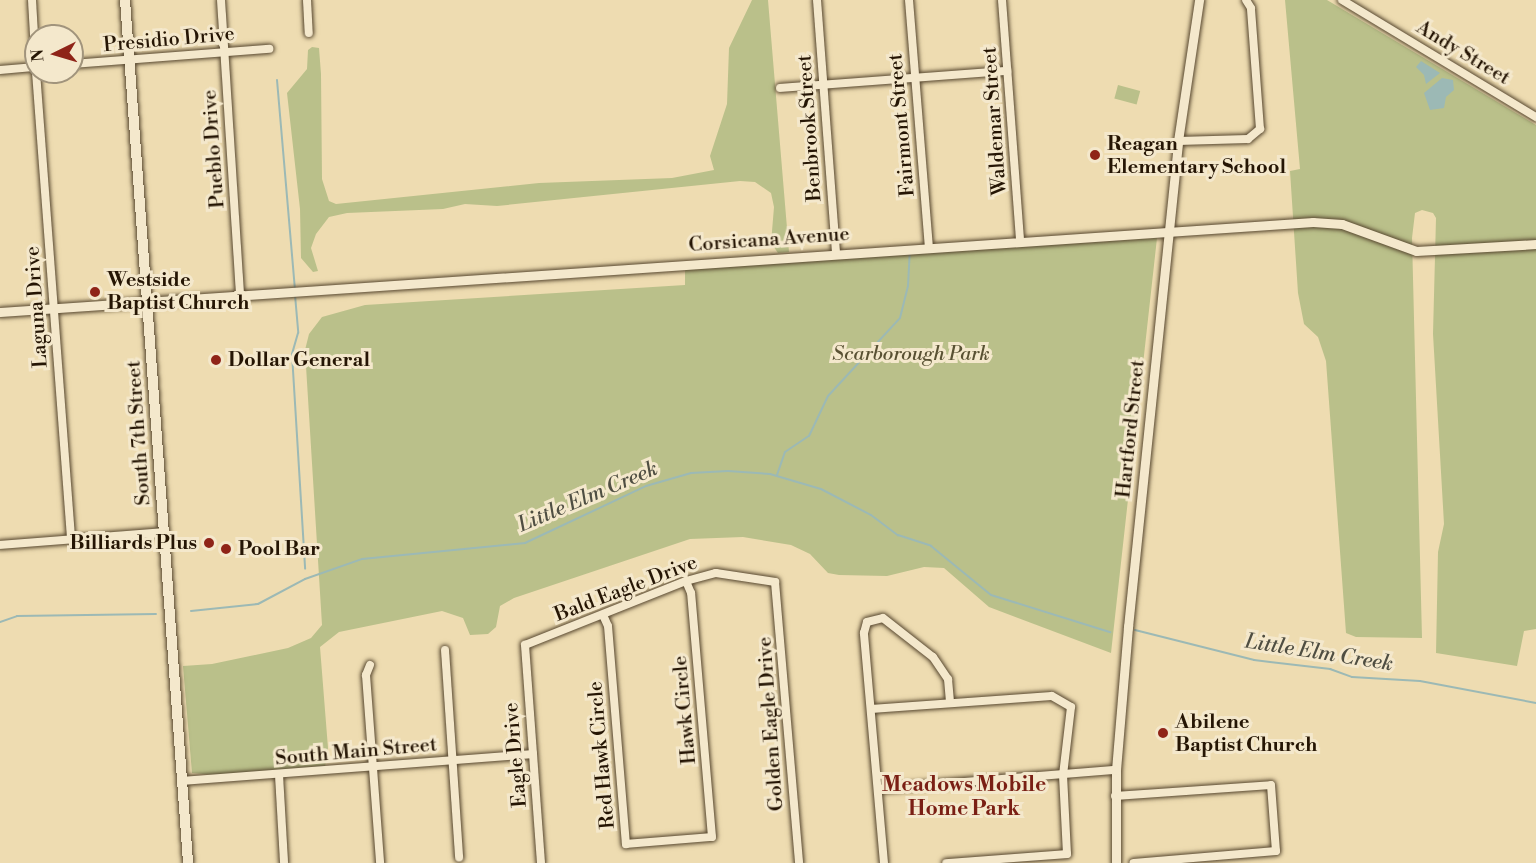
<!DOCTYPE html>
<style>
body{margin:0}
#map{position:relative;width:1536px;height:863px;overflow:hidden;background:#eedcb1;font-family:"Libre Bodoni",serif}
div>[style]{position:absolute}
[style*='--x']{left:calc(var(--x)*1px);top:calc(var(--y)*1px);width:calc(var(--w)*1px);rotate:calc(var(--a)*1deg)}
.green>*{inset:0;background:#bac08a;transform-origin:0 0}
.water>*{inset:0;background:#9cb9b5}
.stream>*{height:2px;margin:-1px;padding:0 1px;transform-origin:1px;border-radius:1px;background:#9cb9b5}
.roads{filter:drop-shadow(0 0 2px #57472f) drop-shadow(0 0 2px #57472f)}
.minor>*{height:8px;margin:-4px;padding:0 4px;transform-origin:4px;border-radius:4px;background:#f4e8cc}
.tertiary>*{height:9px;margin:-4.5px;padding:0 4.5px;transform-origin:4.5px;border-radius:4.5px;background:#f4e8cc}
.secondary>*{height:10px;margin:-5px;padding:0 5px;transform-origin:5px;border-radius:5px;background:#f4e8cc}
.dots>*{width:16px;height:16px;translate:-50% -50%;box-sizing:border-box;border:3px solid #f4e8cc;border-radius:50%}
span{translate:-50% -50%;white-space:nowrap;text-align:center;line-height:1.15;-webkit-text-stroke:6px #f4e8cc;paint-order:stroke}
.street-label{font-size:20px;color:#251504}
.poi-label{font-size:20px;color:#251504;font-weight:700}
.left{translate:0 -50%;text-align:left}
.right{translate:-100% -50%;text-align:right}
.park-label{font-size:20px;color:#595133;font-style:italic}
.water-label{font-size:21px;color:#4f4e42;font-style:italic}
.neighbourhood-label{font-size:21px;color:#7a1f14;font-weight:700}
.north{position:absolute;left:24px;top:24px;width:60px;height:60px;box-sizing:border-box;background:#f4e8cc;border:2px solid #a1947c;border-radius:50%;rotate:265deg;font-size:16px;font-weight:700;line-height:24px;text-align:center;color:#251504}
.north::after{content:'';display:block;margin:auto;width:21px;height:27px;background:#8f2418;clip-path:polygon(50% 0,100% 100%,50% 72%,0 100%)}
</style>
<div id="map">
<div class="green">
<i style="clip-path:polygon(752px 0,768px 0,789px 252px,778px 253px,771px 243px,774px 207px,771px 193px,755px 182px,740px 181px,497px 206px,465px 204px,443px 209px,347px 213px,329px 217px,316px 234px,311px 248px,318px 271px,313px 272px,301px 258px,300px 209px,287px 93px,307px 69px,308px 50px,312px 47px,319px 48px,321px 74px,322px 179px,329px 201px,336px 204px,539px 183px,672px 178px,714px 170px,710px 156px,727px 104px,729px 48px)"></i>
<i style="clip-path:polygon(1285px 0,1327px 0,1536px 125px,1536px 629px,1524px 631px,1517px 666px,1436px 653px,1438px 552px,1444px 524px,1433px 334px,1436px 218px,1433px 213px,1422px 210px,1415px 213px,1412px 238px,1422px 638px,1356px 637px,1346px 633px,1326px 361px,1318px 337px,1304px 324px,1298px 293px,1290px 171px,1300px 169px)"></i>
<i style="left:1118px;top:85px;width:23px;height:14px;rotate:15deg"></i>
<i style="clip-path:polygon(1157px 238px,1111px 653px,989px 607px,944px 568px,924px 567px,887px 576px,839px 575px,828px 573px,810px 554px,791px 545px,743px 537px,690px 539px,514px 598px,500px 606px,496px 627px,488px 634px,470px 635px,463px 618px,442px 611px,339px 632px,320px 647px,328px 748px,325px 767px,215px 775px,192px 773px,183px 666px,212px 664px,288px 648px,311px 638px,322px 625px,305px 350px,309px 334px,322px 317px,365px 305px,685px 285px,685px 269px)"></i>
</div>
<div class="water">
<i style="clip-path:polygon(1421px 61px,1440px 73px,1426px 84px,1424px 75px,1416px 67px)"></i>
<i style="clip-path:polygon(1442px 78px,1453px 80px,1454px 90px,1446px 97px,1444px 108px,1430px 110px,1424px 93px)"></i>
</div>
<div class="stream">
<i style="--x:277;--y:80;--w:210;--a:85.1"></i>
<i style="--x:295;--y:295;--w:38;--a:85"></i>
<i style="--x:298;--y:333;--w:22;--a:106"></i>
<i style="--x:292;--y:354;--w:215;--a:86.5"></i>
<i style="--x:777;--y:475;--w:24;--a:-71"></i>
<i style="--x:785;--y:452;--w:29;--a:-34"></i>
<i style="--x:809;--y:436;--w:44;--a:-64.6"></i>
<i style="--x:828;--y:396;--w:106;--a:-47.3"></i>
<i style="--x:900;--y:318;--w:33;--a:-76"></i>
<i style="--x:908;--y:286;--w:35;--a:-87"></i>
<i style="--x:191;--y:611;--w:67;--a:-6"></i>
<i style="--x:258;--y:604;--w:53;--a:-28"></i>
<i style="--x:305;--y:579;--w:60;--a:-19.3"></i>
<i style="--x:362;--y:559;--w:164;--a:-5.6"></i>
<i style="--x:525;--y:543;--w:134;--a:-25.2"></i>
<i style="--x:646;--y:486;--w:47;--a:-16.1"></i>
<i style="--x:691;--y:473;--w:37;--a:-3"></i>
<i style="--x:728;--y:471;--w:42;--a:4.1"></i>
<i style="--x:770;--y:474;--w:53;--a:16.4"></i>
<i style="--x:821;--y:489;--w:56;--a:27.5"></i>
<i style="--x:871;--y:515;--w:34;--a:37"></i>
<i style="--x:898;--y:535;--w:35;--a:18"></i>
<i style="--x:931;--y:546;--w:77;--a:39.2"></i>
<i style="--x:991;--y:595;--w:125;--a:17.3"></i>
<i style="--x:0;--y:622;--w:18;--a:-19"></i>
<i style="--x:17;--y:616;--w:139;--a:-0.8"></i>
<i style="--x:1135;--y:630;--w:123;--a:14.1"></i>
<i style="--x:1254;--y:660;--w:77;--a:6.8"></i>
<i style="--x:1330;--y:669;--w:23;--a:20"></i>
<i style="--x:1352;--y:677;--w:68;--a:3.4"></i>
<i style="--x:1420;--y:681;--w:118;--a:10.7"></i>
</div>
<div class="roads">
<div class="minor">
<i style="--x:32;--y:0;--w:69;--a:86.7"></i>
<i style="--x:221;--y:0;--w:296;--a:86.3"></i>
<i style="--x:307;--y:0;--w:33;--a:87"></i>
<i style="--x:817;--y:0;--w:255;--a:85.7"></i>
<i style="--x:909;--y:0;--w:248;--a:85.4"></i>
<i style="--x:1002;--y:0;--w:241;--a:85.7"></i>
<i style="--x:1342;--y:0;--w:227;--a:31.1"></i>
<i style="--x:72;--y:64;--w:198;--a:-4.4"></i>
<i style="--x:0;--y:70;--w:36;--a:-5"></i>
<i style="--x:36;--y:72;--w:469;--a:85.7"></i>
<i style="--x:780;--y:88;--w:228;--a:-4.3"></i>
<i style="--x:1178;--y:141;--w:70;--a:-1.6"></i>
<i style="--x:1248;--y:139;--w:16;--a:-40"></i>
<i style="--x:1260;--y:129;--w:121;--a:-94.3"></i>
<i style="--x:1251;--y:8;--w:9;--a:-122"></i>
<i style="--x:0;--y:545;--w:165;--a:-4.5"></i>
<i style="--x:603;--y:615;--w:12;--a:66"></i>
<i style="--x:608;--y:626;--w:219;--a:85.3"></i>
<i style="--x:626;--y:844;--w:86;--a:-4.7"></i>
<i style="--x:712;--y:837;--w:245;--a:-94.9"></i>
<i style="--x:691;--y:593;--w:13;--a:-113"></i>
<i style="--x:445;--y:650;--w:208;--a:86.1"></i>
<i style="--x:370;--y:665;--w:11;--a:112"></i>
<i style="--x:366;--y:675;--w:189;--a:85.7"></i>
<i style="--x:871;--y:709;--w:181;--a:-4.1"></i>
<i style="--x:1052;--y:696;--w:22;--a:30"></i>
<i style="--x:1071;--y:707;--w:68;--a:96.7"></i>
<i style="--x:1063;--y:775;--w:79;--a:87.1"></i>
<i style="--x:1067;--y:854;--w:121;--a:175.7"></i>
<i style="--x:279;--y:775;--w:88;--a:86.7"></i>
<i style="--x:182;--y:781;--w:352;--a:-4.4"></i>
<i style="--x:878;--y:789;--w:239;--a:-4.6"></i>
<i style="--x:1115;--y:796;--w:156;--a:-4"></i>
<i style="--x:1271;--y:785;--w:66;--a:85.7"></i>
<i style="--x:1276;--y:851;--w:143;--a:175.2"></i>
<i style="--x:541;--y:863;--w:219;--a:-94.2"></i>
<i style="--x:525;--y:645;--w:173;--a:-21.7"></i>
<i style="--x:686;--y:581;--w:31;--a:-15"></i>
<i style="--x:716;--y:573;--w:60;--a:8.7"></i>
<i style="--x:775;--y:582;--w:282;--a:85.1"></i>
<i style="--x:884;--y:863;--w:231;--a:-95"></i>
<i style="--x:864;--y:633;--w:11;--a:-75"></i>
<i style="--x:867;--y:622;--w:16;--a:-14"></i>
<i style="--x:883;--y:618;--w:63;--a:38"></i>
<i style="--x:933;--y:657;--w:27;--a:56"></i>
<i style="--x:948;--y:679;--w:24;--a:85"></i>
</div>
<div class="tertiary">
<i style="--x:0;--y:312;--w:1316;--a:-3.92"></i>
<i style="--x:1313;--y:222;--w:29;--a:4"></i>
<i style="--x:1342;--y:224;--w:79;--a:20"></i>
<i style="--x:1416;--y:251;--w:120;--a:-3.3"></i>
<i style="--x:1116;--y:863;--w:93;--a:-90"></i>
<i style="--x:1116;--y:770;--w:144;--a:-85.2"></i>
<i style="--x:1128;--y:627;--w:489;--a:-84.1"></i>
<i style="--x:1178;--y:141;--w:143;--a:-81.5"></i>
</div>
<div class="secondary">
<i style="--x:125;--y:0;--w:865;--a:85.82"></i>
</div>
</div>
<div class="dots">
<i style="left:1095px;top:155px;background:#8f2418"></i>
<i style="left:95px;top:292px;background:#8f2418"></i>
<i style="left:216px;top:360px;background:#8f2418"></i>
<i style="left:209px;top:543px;background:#8f2418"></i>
<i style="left:226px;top:549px;background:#8f2418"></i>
<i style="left:1163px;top:733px;background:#8f2418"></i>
</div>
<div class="street-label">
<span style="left:169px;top:40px;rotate:-5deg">Presidio Drive</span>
<span style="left:1463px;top:53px;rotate:31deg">Andy Street</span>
<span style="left:995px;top:121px;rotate:-94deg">Waldemar Street</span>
<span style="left:902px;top:125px;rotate:-95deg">Fairmont Street</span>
<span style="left:810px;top:128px;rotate:-94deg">Benbrook Street</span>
<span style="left:214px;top:149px;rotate:-94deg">Pueblo Drive</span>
<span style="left:769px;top:240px;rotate:-4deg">Corsicana Avenue</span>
<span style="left:37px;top:307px;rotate:-94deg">Laguna Drive</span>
<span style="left:1131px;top:429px;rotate:-84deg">Hartford Street</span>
<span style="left:139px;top:433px;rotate:-94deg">South 7th Street</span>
<span style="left:626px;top:589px;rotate:-21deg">Bald Eagle Drive</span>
<span style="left:685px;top:710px;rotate:-95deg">Hawk Circle</span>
<span style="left:771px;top:724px;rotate:-94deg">Golden Eagle Drive</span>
<span style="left:356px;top:752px;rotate:-5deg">South Main Street</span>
<span style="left:516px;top:755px;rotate:-95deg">Eagle Drive</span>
<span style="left:602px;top:755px;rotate:-95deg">Red Hawk Circle</span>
</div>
<div class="poi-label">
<span class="left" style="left:1107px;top:156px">Reagan<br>Elementary School</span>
<span class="left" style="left:107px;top:292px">Westside<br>Baptist Church</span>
<span class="left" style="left:228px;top:360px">Dollar General</span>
<span class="right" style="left:197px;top:543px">Billiards Plus</span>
<span class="left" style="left:238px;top:549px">Pool Bar</span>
<span class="left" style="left:1175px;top:734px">Abilene<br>Baptist Church</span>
</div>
<div class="park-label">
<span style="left:911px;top:354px">Scarborough Park</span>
</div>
<div class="water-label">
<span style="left:588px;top:497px;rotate:-23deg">Little Elm Creek</span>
<span style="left:1319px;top:653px;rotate:9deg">Little Elm Creek</span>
</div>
<div class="neighbourhood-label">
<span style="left:964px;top:797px">Meadows Mobile<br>Home Park</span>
</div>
<div class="north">N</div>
</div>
